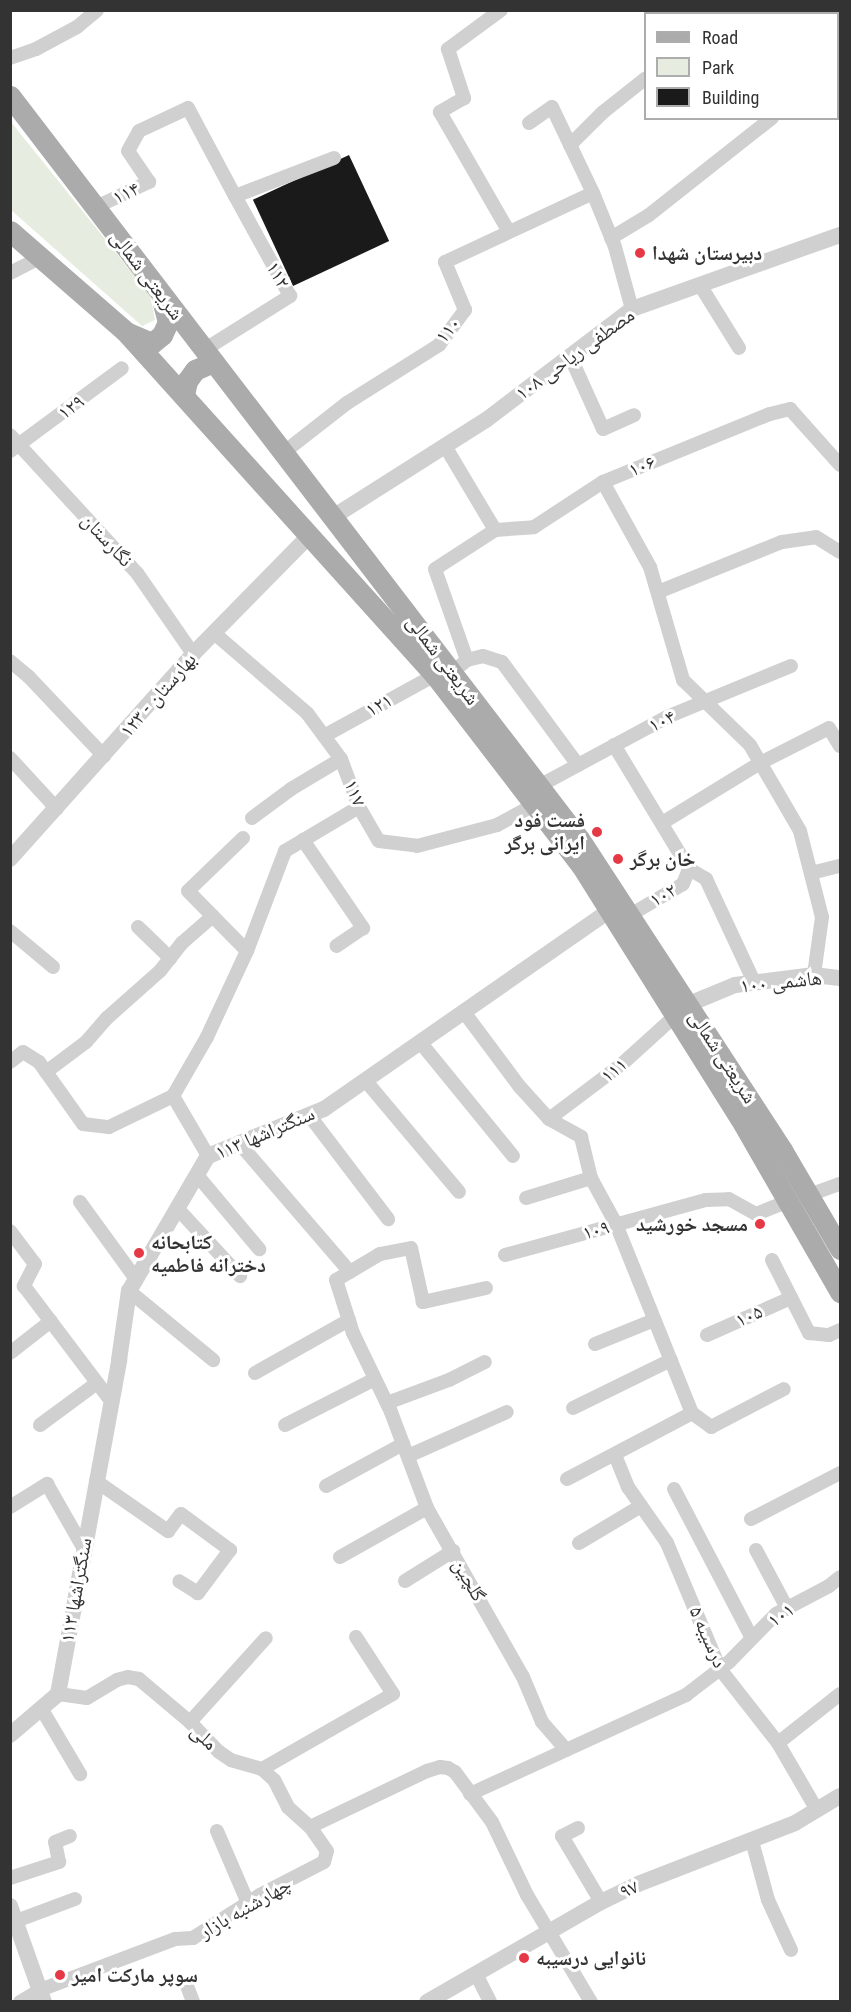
<!DOCTYPE html>
<meta charset="utf-8">
<style>
body{margin:0}
#map{position:relative;width:851px;height:2012px;overflow:hidden;background:#fff;font-family:"Roboto Condensed","Noto Naskh Arabic",sans-serif}
div>[style]{position:absolute}
[style*='--x']{left:calc(var(--x)*1px);top:calc(var(--y)*1px);width:calc(var(--w)*1px);rotate:calc(var(--a)*1deg)}
.green>*{inset:0;background:#e6ecdf}
.building>*{inset:0;background:#1a1a1a;transform-origin:0 0}
.minor>*{height:14px;margin:-7px;padding:0 7px;transform-origin:7px;border-radius:7px;background:#d0d0d0}
.tertiary>*{height:16px;margin:-8px;padding:0 8px;transform-origin:8px;border-radius:8px;background:#d0d0d0}
.primary>*{height:21px;margin:-10.5px;padding:0 10.5px;transform-origin:10.5px;border-radius:10.5px;background:#ababab}
.dots>*{width:16px;height:16px;translate:-50% -50%;box-sizing:border-box;border:3px solid #fff;border-radius:50%}
span{translate:-50% -50%;white-space:nowrap;text-align:center;line-height:1.15;-webkit-text-stroke:6px #fff;paint-order:stroke}
.street-label{font-size:20px;color:#333}
.poi-label{font-size:20px;color:#333;font-weight:700}
.left{translate:0 -50%;text-align:left}
.right{translate:-100% -50%;text-align:right}
.frame{position:absolute;inset:0;border:12px solid #333;pointer-events:none}
.legend{position:absolute;left:644px;top:12px;width:195px;height:108px;box-sizing:border-box;background:#fff;border:2px solid #adadad;margin:0;padding:8px 10px;list-style:none;font-size:18px;color:#333}
.legend li{display:flex;align-items:center;gap:12px;height:30px}
.legend b{width:30px;border:2px solid #adadad}
</style>
<div id="map">
<div class="green">
<i style="clip-path:polygon(11px 122px,150px 295px,155px 320px,142px 326px,11px 210px)"></i>
</div>
<div class="building">
<i style="left:349px;top:155px;width:95px;height:106px;rotate:65deg"></i>
</div>
<div class="minor">
<i style="--x:501;--y:10;--w:66;--a:143.7"></i>
<i style="--x:448;--y:49;--w:52;--a:71.9"></i>
<i style="--x:464;--y:98;--w:28;--a:150"></i>
<i style="--x:440;--y:112;--w:138;--a:60.1"></i>
<i style="--x:10;--y:58;--w:28;--a:-19"></i>
<i style="--x:36;--y:49;--w:47;--a:-28.2"></i>
<i style="--x:77;--y:27;--w:26;--a:-40"></i>
<i style="--x:838;--y:72;--w:2;--a:-27"></i>
<i style="--x:529;--y:123;--w:28;--a:-35"></i>
<i style="--x:552;--y:107;--w:95;--a:64.5"></i>
<i style="--x:593;--y:193;--w:58;--a:67.8"></i>
<i style="--x:615;--y:247;--w:64;--a:74.7"></i>
<i style="--x:570;--y:145;--w:45;--a:-45"></i>
<i style="--x:602;--y:113;--w:56;--a:-38.5"></i>
<i style="--x:96;--y:207;--w:59;--a:-25.3"></i>
<i style="--x:149;--y:182;--w:37;--a:-124"></i>
<i style="--x:128;--y:151;--w:23;--a:-61"></i>
<i style="--x:139;--y:131;--w:54;--a:-25.1"></i>
<i style="--x:188;--y:108;--w:100;--a:61.9"></i>
<i style="--x:235;--y:196;--w:106;--a:-21"></i>
<i style="--x:611;--y:238;--w:44;--a:-31.2"></i>
<i style="--x:649;--y:215;--w:157;--a:-38.3"></i>
<i style="--x:10;--y:273;--w:35;--a:-27"></i>
<i style="--x:700;--y:285;--w:74;--a:58.2"></i>
<i style="--x:204;--y:350;--w:102;--a:-32.1"></i>
<i style="--x:290;--y:296;--w:114;--a:-118.8"></i>
<i style="--x:570;--y:356;--w:80;--a:65.7"></i>
<i style="--x:603;--y:429;--w:34;--a:-24"></i>
<i style="--x:10;--y:435;--w:188;--a:47.4"></i>
<i style="--x:137;--y:573;--w:98;--a:55.3"></i>
<i style="--x:445;--y:446;--w:98;--a:59.2"></i>
<i style="--x:10;--y:451;--w:139;--a:-36.5"></i>
<i style="--x:283;--y:453;--w:81;--a:-38"></i>
<i style="--x:347;--y:403;--w:109;--a:-32.2"></i>
<i style="--x:439;--y:345;--w:44;--a:-53.4"></i>
<i style="--x:465;--y:310;--w:52;--a:-112.6"></i>
<i style="--x:445;--y:262;--w:163;--a:-25"></i>
<i style="--x:603;--y:482;--w:97;--a:61.1"></i>
<i style="--x:650;--y:567;--w:118;--a:73.7"></i>
<i style="--x:683;--y:680;--w:93;--a:44.1"></i>
<i style="--x:750;--y:745;--w:99;--a:59.8"></i>
<i style="--x:800;--y:831;--w:89;--a:75.7"></i>
<i style="--x:822;--y:917;--w:59;--a:97.9"></i>
<i style="--x:658;--y:592;--w:134;--a:-22"></i>
<i style="--x:782;--y:542;--w:34;--a:-8"></i>
<i style="--x:816;--y:537;--w:28;--a:32"></i>
<i style="--x:214;--y:633;--w:123;--a:40.7"></i>
<i style="--x:307;--y:713;--w:57;--a:53.5"></i>
<i style="--x:341;--y:759;--w:51;--a:69.4"></i>
<i style="--x:359;--y:807;--w:39;--a:60"></i>
<i style="--x:379;--y:841;--w:38;--a:7"></i>
<i style="--x:417;--y:846;--w:83;--a:-14.7"></i>
<i style="--x:497;--y:825;--w:42;--a:-28.4"></i>
<i style="--x:467;--y:660;--w:96;--a:-109.4"></i>
<i style="--x:435;--y:569;--w:72;--a:-33"></i>
<i style="--x:495;--y:530;--w:39;--a:-4"></i>
<i style="--x:534;--y:527;--w:82;--a:-33.1"></i>
<i style="--x:603;--y:482;--w:180;--a:-22.2"></i>
<i style="--x:770;--y:414;--w:21;--a:-14"></i>
<i style="--x:790;--y:409;--w:75;--a:48.2"></i>
<i style="--x:10;--y:661;--w:25;--a:40"></i>
<i style="--x:29;--y:677;--w:109;--a:46.5"></i>
<i style="--x:461;--y:665;--w:8;--a:-40"></i>
<i style="--x:467;--y:660;--w:16;--a:-14"></i>
<i style="--x:483;--y:656;--w:20;--a:18"></i>
<i style="--x:502;--y:662;--w:128;--a:53.6"></i>
<i style="--x:324;--y:736;--w:127;--a:-28.8"></i>
<i style="--x:614;--y:745;--w:145;--a:58.8"></i>
<i style="--x:689;--y:869;--w:20;--a:30"></i>
<i style="--x:706;--y:879;--w:114;--a:65"></i>
<i style="--x:10;--y:758;--w:69;--a:47.3"></i>
<i style="--x:539;--y:786;--w:145;--a:-28.3"></i>
<i style="--x:667;--y:717;--w:134;--a:-22.4"></i>
<i style="--x:252;--y:818;--w:49;--a:-36.6"></i>
<i style="--x:291;--y:789;--w:58;--a:-31"></i>
<i style="--x:662;--y:823;--w:115;--a:-31.5"></i>
<i style="--x:760;--y:763;--w:77;--a:-26.9"></i>
<i style="--x:829;--y:728;--w:21;--a:59"></i>
<i style="--x:243;--y:838;--w:76;--a:136.1"></i>
<i style="--x:188;--y:891;--w:84;--a:45.5"></i>
<i style="--x:303;--y:840;--w:107;--a:55.7"></i>
<i style="--x:363;--y:928;--w:32;--a:146"></i>
<i style="--x:811;--y:873;--w:30;--a:-14"></i>
<i style="--x:630;--y:915;--w:61;--a:-30.3"></i>
<i style="--x:683;--y:884;--w:16;--a:-68"></i>
<i style="--x:138;--y:927;--w:45;--a:44.1"></i>
<i style="--x:10;--y:931;--w:56;--a:39.9"></i>
<i style="--x:464;--y:1012;--w:94;--a:53.3"></i>
<i style="--x:520;--y:1087;--w:43;--a:47.8"></i>
<i style="--x:549;--y:1119;--w:37;--a:29"></i>
<i style="--x:581;--y:1137;--w:42;--a:76.3"></i>
<i style="--x:591;--y:1178;--w:52;--a:61.5"></i>
<i style="--x:616;--y:1224;--w:204;--a:68.1"></i>
<i style="--x:692;--y:1413;--w:24;--a:36"></i>
<i style="--x:711;--y:1427;--w:82;--a:-27.5"></i>
<i style="--x:420;--y:1042;--w:147;--a:50.8"></i>
<i style="--x:10;--y:1062;--w:16;--a:-38"></i>
<i style="--x:23;--y:1052;--w:19;--a:32"></i>
<i style="--x:39;--y:1062;--w:76;--a:54.6"></i>
<i style="--x:83;--y:1124;--w:26;--a:7"></i>
<i style="--x:109;--y:1127;--w:71;--a:-25.8"></i>
<i style="--x:173;--y:1096;--w:68;--a:-60"></i>
<i style="--x:207;--y:1037;--w:95;--a:-65.1"></i>
<i style="--x:247;--y:951;--w:107;--a:-69.2"></i>
<i style="--x:285;--y:851;--w:86;--a:-30.7"></i>
<i style="--x:46;--y:1072;--w:50;--a:-36.9"></i>
<i style="--x:86;--y:1042;--w:32;--a:-49"></i>
<i style="--x:107;--y:1018;--w:71;--a:-41.6"></i>
<i style="--x:160;--y:971;--w:36;--a:-52"></i>
<i style="--x:182;--y:943;--w:41;--a:-41.1"></i>
<i style="--x:365;--y:1080;--w:146;--a:50"></i>
<i style="--x:173;--y:1096;--w:69;--a:59.7"></i>
<i style="--x:309;--y:1115;--w:131;--a:52.8"></i>
<i style="--x:549;--y:1119;--w:91;--a:-37"></i>
<i style="--x:622;--y:1064;--w:72;--a:-42.2"></i>
<i style="--x:239;--y:1143;--w:170;--a:49.3"></i>
<i style="--x:197;--y:1175;--w:97;--a:50"></i>
<i style="--x:809;--y:1195;--w:33;--a:-20"></i>
<i style="--x:526;--y:1198;--w:68;--a:-17.1"></i>
<i style="--x:80;--y:1202;--w:95;--a:54"></i>
<i style="--x:177;--y:1208;--w:93;--a:47.2"></i>
<i style="--x:10;--y:1231;--w:41;--a:52.9"></i>
<i style="--x:35;--y:1264;--w:25;--a:117"></i>
<i style="--x:24;--y:1286;--w:144;--a:52.9"></i>
<i style="--x:505;--y:1255;--w:208;--a:-15.3"></i>
<i style="--x:706;--y:1200;--w:23;--a:-2"></i>
<i style="--x:729;--y:1199;--w:31;--a:29"></i>
<i style="--x:756;--y:1214;--w:35;--a:-22"></i>
<i style="--x:772;--y:1260;--w:82;--a:63.1"></i>
<i style="--x:809;--y:1333;--w:20;--a:6"></i>
<i style="--x:829;--y:1335;--w:12;--a:-24"></i>
<i style="--x:486;--y:1288;--w:65;--a:167.5"></i>
<i style="--x:423;--y:1302;--w:55;--a:-102.5"></i>
<i style="--x:411;--y:1248;--w:32;--a:169"></i>
<i style="--x:380;--y:1254;--w:51;--a:149.4"></i>
<i style="--x:336;--y:1280;--w:56;--a:72.2"></i>
<i style="--x:353;--y:1333;--w:88;--a:64.3"></i>
<i style="--x:391;--y:1412;--w:103;--a:69.4"></i>
<i style="--x:427;--y:1508;--w:194;--a:60.4"></i>
<i style="--x:523;--y:1677;--w:49;--a:67.1"></i>
<i style="--x:542;--y:1722;--w:37;--a:49"></i>
<i style="--x:129;--y:1291;--w:109;--a:39.4"></i>
<i style="--x:707;--y:1335;--w:92;--a:-23.8"></i>
<i style="--x:595;--y:1344;--w:64;--a:-22.1"></i>
<i style="--x:10;--y:1353;--w:52;--a:-38"></i>
<i style="--x:255;--y:1373;--w:108;--a:-29.4"></i>
<i style="--x:387;--y:1403;--w:66;--a:-20.4"></i>
<i style="--x:449;--y:1380;--w:40;--a:-26.6"></i>
<i style="--x:573;--y:1408;--w:109;--a:-26.1"></i>
<i style="--x:40;--y:1425;--w:71;--a:-36.4"></i>
<i style="--x:285;--y:1425;--w:101;--a:-27.1"></i>
<i style="--x:615;--y:1455;--w:35;--a:68"></i>
<i style="--x:628;--y:1487;--w:68;--a:55.1"></i>
<i style="--x:667;--y:1543;--w:137;--a:67.2"></i>
<i style="--x:720;--y:1669;--w:94;--a:51.9"></i>
<i style="--x:778;--y:1743;--w:78;--a:59.8"></i>
<i style="--x:408;--y:1456;--w:108;--a:-24"></i>
<i style="--x:567;--y:1479;--w:141;--a:-27.8"></i>
<i style="--x:96;--y:1481;--w:88;--a:34.8"></i>
<i style="--x:168;--y:1531;--w:21;--a:-53"></i>
<i style="--x:181;--y:1514;--w:61;--a:36.3"></i>
<i style="--x:230;--y:1550;--w:54;--a:126.7"></i>
<i style="--x:198;--y:1593;--w:22;--a:-148"></i>
<i style="--x:326;--y:1486;--w:88;--a:-28.6"></i>
<i style="--x:674;--y:1489;--w:168;--a:62.4"></i>
<i style="--x:10;--y:1507;--w:44;--a:-31.9"></i>
<i style="--x:47;--y:1484;--w:73;--a:60.3"></i>
<i style="--x:751;--y:1519;--w:100;--a:-27.3"></i>
<i style="--x:579;--y:1543;--w:72;--a:-30.8"></i>
<i style="--x:756;--y:1550;--w:66;--a:61.9"></i>
<i style="--x:340;--y:1557;--w:100;--a:-29.4"></i>
<i style="--x:405;--y:1581;--w:57;--a:-32"></i>
<i style="--x:41;--y:1708;--w:77;--a:59.4"></i>
<i style="--x:190;--y:1722;--w:113;--a:-47.9"></i>
<i style="--x:778;--y:1743;--w:79;--a:-38.3"></i>
<i style="--x:262;--y:1769;--w:151;--a:-29.8"></i>
<i style="--x:393;--y:1694;--w:68;--a:-123"></i>
<i style="--x:470;--y:1794;--w:238;--a:-24.6"></i>
<i style="--x:686;--y:1695;--w:54;--a:-37.5"></i>
<i style="--x:729;--y:1662;--w:67;--a:-45.6"></i>
<i style="--x:776;--y:1614;--w:60;--a:-27.8"></i>
<i style="--x:829;--y:1586;--w:14;--a:-39"></i>
<i style="--x:310;--y:1827;--w:130;--a:-25.6"></i>
<i style="--x:427;--y:1771;--w:14;--a:-17"></i>
<i style="--x:440;--y:1767;--w:8;--a:7"></i>
<i style="--x:448;--y:1768;--w:8;--a:30"></i>
<i style="--x:455;--y:1772;--w:62;--a:53.5"></i>
<i style="--x:492;--y:1822;--w:81;--a:64.4"></i>
<i style="--x:527;--y:1895;--w:125;--a:59.1"></i>
<i style="--x:578;--y:1828;--w:18;--a:153"></i>
<i style="--x:562;--y:1836;--w:77;--a:59.4"></i>
<i style="--x:217;--y:1831;--w:78;--a:66.7"></i>
<i style="--x:752;--y:1841;--w:61;--a:74.8"></i>
<i style="--x:768;--y:1900;--w:55;--a:65.3"></i>
<i style="--x:10;--y:1878;--w:52;--a:-18.1"></i>
<i style="--x:59;--y:1862;--w:20;--a:-101"></i>
<i style="--x:55;--y:1842;--w:16;--a:-22"></i>
<i style="--x:16;--y:1921;--w:63;--a:-20.4"></i>
<i style="--x:476;--y:1974;--w:31;--a:63"></i>
<i style="--x:187;--y:1986;--w:17;--a:69"></i>
<i style="--x:20;--y:2002;--w:23;--a:-31"></i>
<i style="--x:40;--y:1990;--w:144;--a:-20.7"></i>
<i style="--x:175;--y:1939;--w:18;--a:-3"></i>
<i style="--x:193;--y:1938;--w:80;--a:-32.7"></i>
<i style="--x:260;--y:1895;--w:72;--a:-27.3"></i>
<i style="--x:324;--y:1862;--w:11;--a:-75"></i>
<i style="--x:327;--y:1851;--w:29;--a:-125"></i>
<i style="--x:310;--y:1827;--w:30;--a:-138"></i>
<i style="--x:288;--y:1807;--w:30;--a:-117"></i>
<i style="--x:274;--y:1780;--w:16;--a:-137"></i>
<i style="--x:262;--y:1769;--w:32;--a:-164"></i>
<i style="--x:231;--y:1760;--w:14;--a:-146"></i>
<i style="--x:219;--y:1752;--w:42;--a:-134"></i>
<i style="--x:190;--y:1722;--w:67;--a:-139.9"></i>
<i style="--x:139;--y:1679;--w:11;--a:-170"></i>
<i style="--x:128;--y:1677;--w:11;--a:165"></i>
<i style="--x:117;--y:1680;--w:35;--a:149"></i>
<i style="--x:87;--y:1698;--w:29;--a:-172"></i>
</div>
<div class="tertiary">
<i style="--x:811;--y:10;--w:9;--a:27"></i>
<i style="--x:838;--y:21;--w:2;--a:27"></i>
<i style="--x:333;--y:517;--w:181;--a:-32.4"></i>
<i style="--x:486;--y:420;--w:183;--a:-37.2"></i>
<i style="--x:632;--y:309;--w:221;--a:-19.6"></i>
<i style="--x:10;--y:859;--w:275;--a:-48.2"></i>
<i style="--x:193;--y:654;--w:167;--a:-45.5"></i>
<i style="--x:689;--y:1004;--w:50;--a:-22.4"></i>
<i style="--x:735;--y:985;--w:80;--a:-7.2"></i>
<i style="--x:814;--y:975;--w:26;--a:7"></i>
<i style="--x:10;--y:1735;--w:63;--a:-40.5"></i>
<i style="--x:58;--y:1694;--w:340;--a:-79.6"></i>
<i style="--x:119;--y:1360;--w:70;--a:-81.8"></i>
<i style="--x:129;--y:1291;--w:156;--a:-59.7"></i>
<i style="--x:208;--y:1156;--w:125;--a:-22.1"></i>
<i style="--x:324;--y:1109;--w:347;--a:-34.8"></i>
<i style="--x:10;--y:1906;--w:102;--a:70.5"></i>
<i style="--x:427;--y:2002;--w:201;--a:-29.9"></i>
<i style="--x:601;--y:1902;--w:41;--a:-25.9"></i>
<i style="--x:638;--y:1884;--w:168;--a:-21.2"></i>
<i style="--x:795;--y:1823;--w:52;--a:-31"></i>
</div>
<div class="primary">
<i style="--x:10;--y:96;--w:937;--a:52.54"></i>
<i style="--x:580;--y:840;--w:370;--a:56.9"></i>
<i style="--x:782;--y:1150;--w:115;--a:59.6"></i>
<i style="--x:10;--y:231;--w:152;--a:41"></i>
<i style="--x:125;--y:331;--w:463;--a:48"></i>
<i style="--x:435;--y:675;--w:240;--a:52.5"></i>
<i style="--x:581;--y:865;--w:299;--a:57.9"></i>
<i style="--x:740;--y:1118;--w:201;--a:60.1"></i>
<i style="--x:128;--y:333;--w:26;--a:23"></i>
<i style="--x:152;--y:343;--w:13;--a:-39"></i>
<i style="--x:162;--y:335;--w:14;--a:-65"></i>
<i style="--x:168;--y:322;--w:24;--a:-105"></i>
<i style="--x:184;--y:395;--w:14;--a:-78"></i>
<i style="--x:187;--y:381;--w:14;--a:-54"></i>
<i style="--x:195;--y:370;--w:20;--a:-24"></i>
</div>
<div class="dots">
<i style="left:640px;top:253px;background:#e63946"></i>
<i style="left:597px;top:832px;background:#e63946"></i>
<i style="left:618px;top:859px;background:#e63946"></i>
<i style="left:760px;top:1224px;background:#e63946"></i>
<i style="left:139px;top:1253px;background:#e63946"></i>
<i style="left:524px;top:1958px;background:#e63946"></i>
<i style="left:60px;top:1975px;background:#e63946"></i>
</div>
<div class="street-label">
<span style="left:126px;top:193px;rotate:-25deg">۱۱۴</span>
<span style="left:147px;top:275px;rotate:53deg">شریعتی شمالی</span>
<span style="left:278px;top:275px;rotate:61deg">۱۱۲</span>
<span style="left:448px;top:330px;rotate:-50deg">۱۱۰</span>
<span style="left:575px;top:354px;rotate:-36deg">مصطفی ریاحی ۱۰۸</span>
<span style="left:71px;top:407px;rotate:-36deg">۱۲۹</span>
<span style="left:642px;top:466px;rotate:-22deg">۱۰۶</span>
<span style="left:107px;top:540px;rotate:47deg">نگارستان</span>
<span style="left:443px;top:660px;rotate:53deg">شریعتی شمالی</span>
<span style="left:158px;top:695px;rotate:-49deg">بهارستان - ۱۲۳</span>
<span style="left:379px;top:705px;rotate:-29deg">۱۲۱</span>
<span style="left:662px;top:721px;rotate:-25deg">۱۰۴</span>
<span style="left:355px;top:793px;rotate:68deg">۱۱۷</span>
<span style="left:663px;top:895px;rotate:-30deg">۱۰۲</span>
<span style="left:781px;top:982px;rotate:-6deg">هاشمی ۱۰۰</span>
<span style="left:723px;top:1057px;rotate:57deg">شریعتی شمالی</span>
<span style="left:614px;top:1070px;rotate:-38deg">۱۱۱</span>
<span style="left:265px;top:1133px;rotate:-23deg">سنگتراشها ۱۱۳</span>
<span style="left:596px;top:1230px;rotate:-15deg">۱۰۹</span>
<span style="left:749px;top:1316px;rotate:-24deg">۱۰۵</span>
<span style="left:469px;top:1580px;rotate:60deg">گلچین</span>
<span style="left:76px;top:1590px;rotate:-80deg">سنگتراشها ۱۱۳</span>
<span style="left:781px;top:1615px;rotate:-35deg">۱۰۱</span>
<span style="left:708px;top:1637px;rotate:66deg">درسیبه ۵</span>
<span style="left:204px;top:1737px;rotate:44deg">ملی</span>
<span style="left:629px;top:1889px;rotate:-25deg">۹۷</span>
<span style="left:245px;top:1908px;rotate:-30deg">چهارشنبه بازار</span>
</div>
<div class="poi-label">
<span class="left" style="left:652px;top:253px">دبیرستان شهدا</span>
<span class="right" style="left:585px;top:832px">فست فود<br>ایرانی برگر</span>
<span class="left" style="left:630px;top:859px">خان برگر</span>
<span class="right" style="left:748px;top:1224px">مسجد خورشید</span>
<span class="left" style="left:151px;top:1254px">کتابحانه<br>دخترانه فاطمیه</span>
<span class="left" style="left:536px;top:1958px">نانوایی درسیبه</span>
<span class="left" style="left:72px;top:1975px">سوپر مارکت امیر</span>
</div>
<div class="frame"></div>
<ul class="legend">
<li><b style="height:8px;background:#ababab"></b>Road</li>
<li><b style="height:16px;background:#e6ecdf"></b>Park</li>
<li><b style="height:16px;background:#1a1a1a"></b>Building</li>
</ul>
</div>
